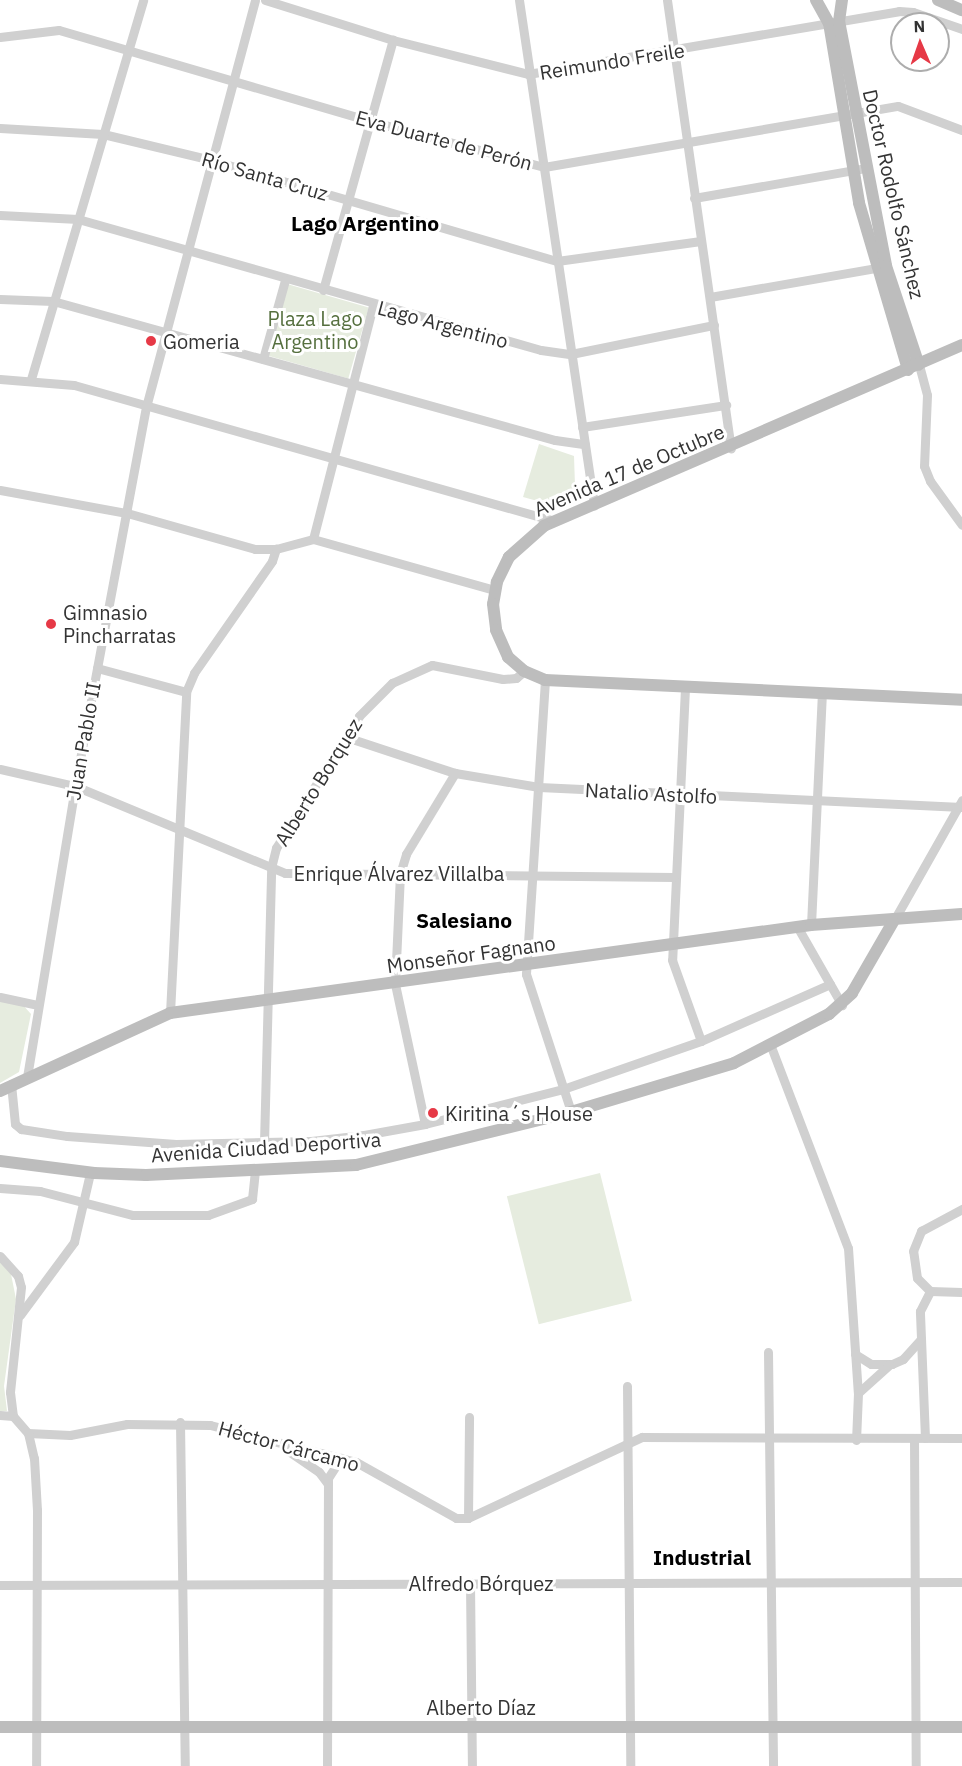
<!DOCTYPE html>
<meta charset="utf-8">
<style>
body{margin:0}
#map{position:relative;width:962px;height:1766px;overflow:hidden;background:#fff;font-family:"IBM Plex Sans",sans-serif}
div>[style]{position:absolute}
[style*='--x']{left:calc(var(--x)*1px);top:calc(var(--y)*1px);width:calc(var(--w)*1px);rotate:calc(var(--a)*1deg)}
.green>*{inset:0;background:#e6ecdf;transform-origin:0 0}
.street>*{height:9px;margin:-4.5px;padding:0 4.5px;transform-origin:4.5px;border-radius:4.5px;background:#d0d0d0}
.secondary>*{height:12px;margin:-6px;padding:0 6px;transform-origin:6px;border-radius:6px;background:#bdbdbd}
.dots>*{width:16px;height:16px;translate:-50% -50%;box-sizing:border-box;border:3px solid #fff;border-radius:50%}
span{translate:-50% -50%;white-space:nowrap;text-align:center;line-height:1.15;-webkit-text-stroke:6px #fff;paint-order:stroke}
.street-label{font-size:20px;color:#333}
.park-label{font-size:20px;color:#56703f}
.poi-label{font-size:20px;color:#333}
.left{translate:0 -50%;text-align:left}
.neighbourhood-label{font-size:21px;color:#000;font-weight:700}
.north{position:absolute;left:890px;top:12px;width:60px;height:60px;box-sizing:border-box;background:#fff;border:2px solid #adadad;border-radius:50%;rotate:358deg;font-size:16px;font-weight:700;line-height:24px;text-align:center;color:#333}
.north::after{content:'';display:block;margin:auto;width:21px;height:27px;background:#e63946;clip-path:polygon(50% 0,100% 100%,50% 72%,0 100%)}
</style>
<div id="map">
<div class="green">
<i style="left:287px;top:284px;width:85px;height:74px;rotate:16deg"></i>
<i style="clip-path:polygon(539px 444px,574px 456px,575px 486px,568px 498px,541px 502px,523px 497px)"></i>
<i style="clip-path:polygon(0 1000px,22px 1004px,31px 1014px,19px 1072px,0 1083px)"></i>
<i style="left:600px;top:1173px;width:132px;height:96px;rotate:76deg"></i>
<i style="clip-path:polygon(0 1262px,11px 1274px,16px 1299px,4px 1386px,7px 1411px,0 1411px)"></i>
</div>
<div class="street">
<i style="--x:265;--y:0;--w:134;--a:17.4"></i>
<i style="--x:393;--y:40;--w:139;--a:14.1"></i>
<i style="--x:528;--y:74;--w:376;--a:-9.6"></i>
<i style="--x:899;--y:11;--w:14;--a:4"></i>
<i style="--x:913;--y:12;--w:52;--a:19.1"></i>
<i style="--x:519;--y:0;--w:511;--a:81.55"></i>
<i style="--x:667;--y:0;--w:453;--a:81.9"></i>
<i style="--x:0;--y:37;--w:59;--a:-6.8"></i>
<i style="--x:59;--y:30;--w:324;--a:16.3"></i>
<i style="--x:370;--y:121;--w:180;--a:14.8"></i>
<i style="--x:544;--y:167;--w:359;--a:-9.8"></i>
<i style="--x:898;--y:106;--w:68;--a:20.6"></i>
<i style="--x:0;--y:128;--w:103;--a:3.3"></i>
<i style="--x:103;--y:134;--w:111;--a:13.5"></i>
<i style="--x:211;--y:160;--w:360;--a:16.3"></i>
<i style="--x:557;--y:261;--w:145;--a:-7.9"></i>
<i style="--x:694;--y:198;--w:175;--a:-9.9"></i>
<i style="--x:0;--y:215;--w:78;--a:2.9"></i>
<i style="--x:78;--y:219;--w:481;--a:15.8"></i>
<i style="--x:541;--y:350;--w:30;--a:8"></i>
<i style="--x:571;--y:354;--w:146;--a:-11.5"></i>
<i style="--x:323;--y:290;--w:260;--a:-74.4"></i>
<i style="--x:710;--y:297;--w:175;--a:-9.9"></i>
<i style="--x:0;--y:299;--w:53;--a:2.2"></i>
<i style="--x:53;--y:301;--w:521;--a:15.48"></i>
<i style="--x:555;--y:440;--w:30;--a:8"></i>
<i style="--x:263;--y:359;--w:82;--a:-74.4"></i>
<i style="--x:919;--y:365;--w:31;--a:75"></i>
<i style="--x:927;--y:395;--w:71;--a:92.4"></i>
<i style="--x:924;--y:466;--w:16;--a:68"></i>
<i style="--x:930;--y:481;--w:54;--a:54"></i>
<i style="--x:0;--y:379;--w:74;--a:4.6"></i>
<i style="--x:74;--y:385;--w:499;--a:15.8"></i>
<i style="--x:31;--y:379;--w:395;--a:-73.5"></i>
<i style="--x:582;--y:427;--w:146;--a:-8.7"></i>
<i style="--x:0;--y:490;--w:129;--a:10.3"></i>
<i style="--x:127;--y:513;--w:133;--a:15.7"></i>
<i style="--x:255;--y:549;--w:21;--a:0"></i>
<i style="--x:313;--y:539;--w:242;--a:-75.6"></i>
<i style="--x:97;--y:668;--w:92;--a:15.1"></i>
<i style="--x:545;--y:680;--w:295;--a:93.7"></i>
<i style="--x:526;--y:974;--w:145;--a:71.9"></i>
<i style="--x:685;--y:688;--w:272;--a:92.7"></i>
<i style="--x:672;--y:960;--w:86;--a:70.3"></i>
<i style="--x:346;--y:737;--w:115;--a:18.3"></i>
<i style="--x:455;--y:773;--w:85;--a:9.5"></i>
<i style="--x:539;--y:787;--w:423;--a:2.7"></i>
<i style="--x:0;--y:769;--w:77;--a:12.8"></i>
<i style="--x:75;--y:786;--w:227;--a:22.5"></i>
<i style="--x:285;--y:873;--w:389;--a:0.6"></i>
<i style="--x:893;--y:922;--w:140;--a:-60.5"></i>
<i style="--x:811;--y:925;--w:231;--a:-87.3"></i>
<i style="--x:798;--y:928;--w:89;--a:60.3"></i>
<i style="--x:0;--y:997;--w:38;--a:12"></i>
<i style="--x:170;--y:1013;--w:321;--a:-87.1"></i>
<i style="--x:186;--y:692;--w:21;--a:-67"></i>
<i style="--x:194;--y:673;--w:136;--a:-55.1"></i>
<i style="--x:272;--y:561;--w:13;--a:-72"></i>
<i style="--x:276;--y:549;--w:38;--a:-15"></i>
<i style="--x:313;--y:539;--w:189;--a:15.7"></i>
<i style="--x:770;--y:1044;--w:218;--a:69.1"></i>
<i style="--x:848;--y:1248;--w:145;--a:86.1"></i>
<i style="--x:858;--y:1393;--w:47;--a:92.4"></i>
<i style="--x:27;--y:1077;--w:295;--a:-80.6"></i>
<i style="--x:75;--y:786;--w:386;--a:-79.4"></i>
<i style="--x:146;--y:407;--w:421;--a:-75"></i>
<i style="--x:11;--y:1084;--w:40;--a:84.3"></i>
<i style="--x:15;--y:1124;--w:8;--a:40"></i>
<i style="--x:21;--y:1129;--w:47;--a:8.7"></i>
<i style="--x:67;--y:1136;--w:109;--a:4.2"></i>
<i style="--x:176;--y:1144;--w:135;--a:-1.3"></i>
<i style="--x:311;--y:1141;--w:53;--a:-6.5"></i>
<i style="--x:364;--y:1135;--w:62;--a:-10.2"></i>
<i style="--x:425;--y:1124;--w:142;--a:-14.2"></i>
<i style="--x:563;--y:1089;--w:146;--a:-19.2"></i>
<i style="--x:701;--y:1041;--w:141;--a:-23.8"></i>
<i style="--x:425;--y:1124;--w:143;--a:-102.1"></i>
<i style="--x:395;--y:984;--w:110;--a:-87.4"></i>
<i style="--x:400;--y:874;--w:21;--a:-73"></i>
<i style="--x:406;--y:854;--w:95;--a:-58.8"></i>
<i style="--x:264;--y:1143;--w:275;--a:-88.5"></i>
<i style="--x:271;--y:868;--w:21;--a:-76"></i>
<i style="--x:276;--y:848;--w:156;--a:-57.8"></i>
<i style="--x:359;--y:716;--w:47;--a:-45"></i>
<i style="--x:392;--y:683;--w:44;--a:-24.2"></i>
<i style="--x:432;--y:665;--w:72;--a:11.2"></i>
<i style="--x:503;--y:679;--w:13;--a:-4"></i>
<i style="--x:516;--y:678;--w:11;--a:-41"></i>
<i style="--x:0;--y:1188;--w:40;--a:4.3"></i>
<i style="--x:40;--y:1191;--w:96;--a:14.5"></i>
<i style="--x:133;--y:1215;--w:75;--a:0"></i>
<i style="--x:208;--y:1215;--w:47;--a:-20"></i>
<i style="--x:252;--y:1199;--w:29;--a:-84"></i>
<i style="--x:0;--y:1256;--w:27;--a:48"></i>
<i style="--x:18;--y:1276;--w:11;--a:75"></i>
<i style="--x:21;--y:1287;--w:106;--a:96"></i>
<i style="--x:10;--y:1392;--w:24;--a:83"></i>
<i style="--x:13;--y:1416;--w:23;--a:49"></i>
<i style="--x:28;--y:1433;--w:42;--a:2.7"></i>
<i style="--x:70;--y:1435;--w:58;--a:-10.9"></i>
<i style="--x:127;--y:1424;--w:83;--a:0.7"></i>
<i style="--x:210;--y:1425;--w:151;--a:14.2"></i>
<i style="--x:356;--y:1462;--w:115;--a:29.2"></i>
<i style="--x:456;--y:1518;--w:12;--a:0"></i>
<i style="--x:468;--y:1518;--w:192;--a:-25"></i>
<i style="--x:642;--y:1437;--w:320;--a:0.2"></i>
<i style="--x:930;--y:1291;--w:32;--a:2"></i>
<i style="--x:20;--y:1315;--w:91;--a:-53.5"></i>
<i style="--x:74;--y:1242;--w:71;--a:-76.9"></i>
<i style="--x:768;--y:1352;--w:414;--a:89.3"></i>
<i style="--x:855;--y:1354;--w:19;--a:32"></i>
<i style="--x:871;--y:1364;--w:21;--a:0"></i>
<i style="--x:892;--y:1364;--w:12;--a:-24"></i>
<i style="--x:903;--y:1359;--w:27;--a:-48"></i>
<i style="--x:627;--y:1386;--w:380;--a:89.5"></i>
<i style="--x:858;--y:1393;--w:42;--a:-42.1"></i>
<i style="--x:0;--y:1415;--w:13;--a:4"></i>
<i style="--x:180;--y:1422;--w:344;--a:89.2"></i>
<i style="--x:28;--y:1433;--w:26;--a:77"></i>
<i style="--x:34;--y:1458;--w:52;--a:86.7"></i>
<i style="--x:37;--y:1510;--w:256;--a:90.2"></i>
<i style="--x:914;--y:1438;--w:328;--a:89.7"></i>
<i style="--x:925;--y:1438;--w:127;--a:-92.3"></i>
<i style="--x:920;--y:1311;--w:22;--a:-63"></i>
<i style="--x:930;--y:1291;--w:18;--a:-135"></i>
<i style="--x:917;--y:1278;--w:27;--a:-98"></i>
<i style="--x:913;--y:1251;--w:22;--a:-68"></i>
<i style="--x:921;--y:1231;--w:47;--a:-28.2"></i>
<i style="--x:284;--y:1448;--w:42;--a:34.4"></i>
<i style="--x:319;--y:1472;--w:15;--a:53"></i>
<i style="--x:468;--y:1518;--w:101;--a:-89.4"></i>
<i style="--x:470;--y:1582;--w:184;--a:89.4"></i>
<i style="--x:0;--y:1585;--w:962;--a:-0.18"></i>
<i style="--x:327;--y:1766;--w:288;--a:-89.8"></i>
<i style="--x:328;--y:1478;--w:24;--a:-57"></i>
</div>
<div class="secondary">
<i style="--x:816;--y:0;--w:26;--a:61"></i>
<i style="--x:829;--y:23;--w:182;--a:80.5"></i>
<i style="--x:859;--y:203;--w:174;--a:73.6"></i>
<i style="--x:842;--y:0;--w:21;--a:98"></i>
<i style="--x:839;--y:21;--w:249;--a:79.1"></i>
<i style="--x:886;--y:266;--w:104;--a:71.6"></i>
<i style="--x:938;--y:0;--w:26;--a:23"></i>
<i style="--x:962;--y:345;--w:456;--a:156.6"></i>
<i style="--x:544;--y:526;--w:47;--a:138.5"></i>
<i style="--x:509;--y:557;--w:28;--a:116"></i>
<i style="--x:497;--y:582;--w:22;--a:100"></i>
<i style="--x:493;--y:604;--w:26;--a:83"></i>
<i style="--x:496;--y:630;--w:30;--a:66"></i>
<i style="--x:508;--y:657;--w:21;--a:41"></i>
<i style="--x:524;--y:671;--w:23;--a:23"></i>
<i style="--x:545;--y:680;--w:417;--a:2.7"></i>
<i style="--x:0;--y:1091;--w:187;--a:-24.6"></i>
<i style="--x:170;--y:1013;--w:647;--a:-7.82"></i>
<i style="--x:811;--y:925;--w:151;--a:-4.2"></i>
<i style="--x:0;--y:1161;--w:95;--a:7.3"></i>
<i style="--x:94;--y:1173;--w:52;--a:2.2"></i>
<i style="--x:146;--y:1175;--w:210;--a:-2.7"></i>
<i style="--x:356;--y:1165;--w:221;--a:-13.8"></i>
<i style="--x:571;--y:1112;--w:170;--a:-16.7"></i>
<i style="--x:734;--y:1063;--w:107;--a:-27.3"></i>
<i style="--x:829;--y:1014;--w:31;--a:-42"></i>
<i style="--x:852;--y:993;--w:82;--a:-60"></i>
<i style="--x:0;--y:1727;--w:962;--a:0"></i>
</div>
<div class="dots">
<i style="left:151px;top:341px;background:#e63946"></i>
<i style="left:51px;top:624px;background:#e63946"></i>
<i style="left:433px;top:1113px;background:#e63946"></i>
</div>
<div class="street-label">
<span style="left:612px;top:61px;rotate:-9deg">Reimundo Freile</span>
<span style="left:444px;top:140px;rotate:15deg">Eva Duarte de Perón</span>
<span style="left:265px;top:176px;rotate:16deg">Río Santa Cruz</span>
<span style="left:894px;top:194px;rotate:77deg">Doctor Rodolfo Sánchez</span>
<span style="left:443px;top:324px;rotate:15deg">Lago Argentino</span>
<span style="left:629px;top:470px;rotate:-23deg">Avenida 17 de Octubre</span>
<span style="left:83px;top:741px;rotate:-80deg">Juan Pablo II</span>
<span style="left:318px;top:782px;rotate:-58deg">Alberto Borquez</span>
<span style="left:651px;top:793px;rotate:3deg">Natalio Astolfo</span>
<span style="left:399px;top:873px">Enrique Álvarez Villalba</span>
<span style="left:471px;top:954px;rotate:-8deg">Monseñor Fagnano</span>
<span style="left:266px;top:1147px;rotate:-4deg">Avenida Ciudad Deportiva</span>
<span style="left:289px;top:1446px;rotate:15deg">Héctor Cárcamo</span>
<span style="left:481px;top:1583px">Alfredo Bórquez</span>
<span style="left:481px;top:1707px">Alberto Díaz</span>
</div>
<div class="park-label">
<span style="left:315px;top:330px">Plaza Lago<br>Argentino</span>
</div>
<div class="poi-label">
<span class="left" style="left:163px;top:341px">Gomeria</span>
<span class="left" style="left:63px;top:624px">Gimnasio<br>Pincharratas</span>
<span class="left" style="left:445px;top:1113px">Kiritina´s House</span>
</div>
<div class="neighbourhood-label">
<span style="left:365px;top:223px">Lago Argentino</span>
<span style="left:464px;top:920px">Salesiano</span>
<span style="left:702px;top:1557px">Industrial</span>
</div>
<div class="north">N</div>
</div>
